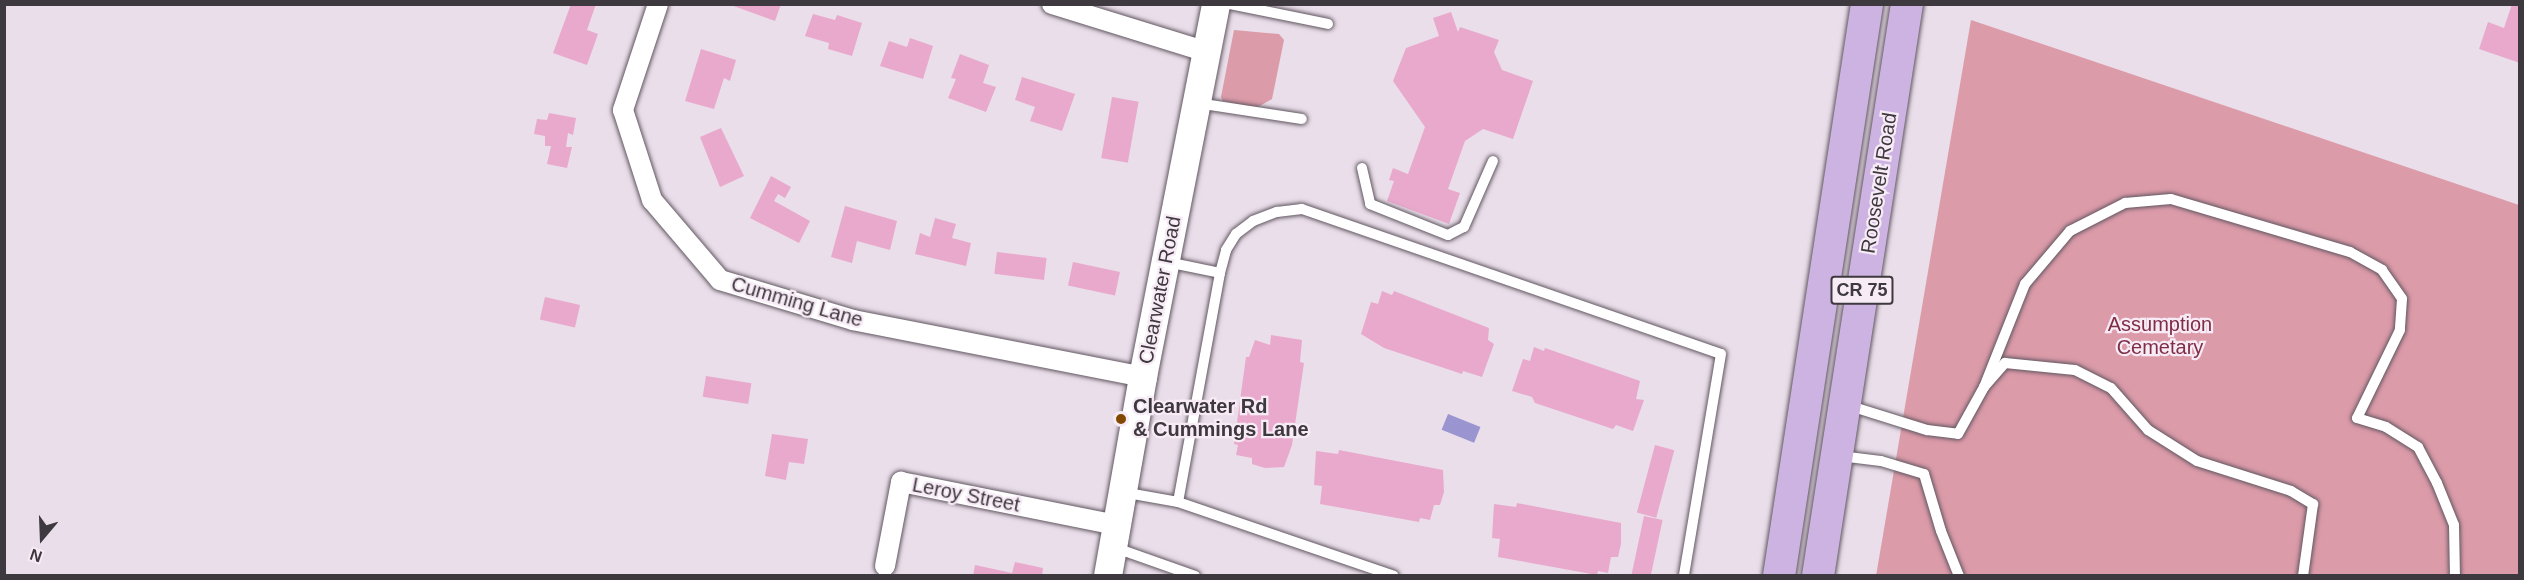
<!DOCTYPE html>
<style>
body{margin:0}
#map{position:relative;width:2524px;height:580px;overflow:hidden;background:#e9dee9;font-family:Helvetica,sans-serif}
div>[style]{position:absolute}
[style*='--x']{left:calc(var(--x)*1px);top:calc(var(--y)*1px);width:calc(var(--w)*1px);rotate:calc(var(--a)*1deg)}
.green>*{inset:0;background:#dc9ba9}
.water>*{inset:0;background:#9a94d0;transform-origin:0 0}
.building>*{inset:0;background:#e9a9cc;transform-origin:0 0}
.roads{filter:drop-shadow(0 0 2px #615761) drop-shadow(0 0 2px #615761)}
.lane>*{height:10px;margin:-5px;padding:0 5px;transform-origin:5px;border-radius:5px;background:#fff}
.street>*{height:20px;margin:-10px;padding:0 10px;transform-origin:10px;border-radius:10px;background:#fff}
.secondary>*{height:28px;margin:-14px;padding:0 14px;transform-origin:14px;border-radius:14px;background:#fff}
.primary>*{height:32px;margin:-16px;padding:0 16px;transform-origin:16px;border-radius:16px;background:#ccb3e2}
.dots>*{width:16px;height:16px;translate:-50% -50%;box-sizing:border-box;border:3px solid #f7ebf6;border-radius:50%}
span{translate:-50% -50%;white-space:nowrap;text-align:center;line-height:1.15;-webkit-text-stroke:4.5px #f7ebf6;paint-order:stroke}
.shield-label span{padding:2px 4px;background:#f7ebf6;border:2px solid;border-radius:4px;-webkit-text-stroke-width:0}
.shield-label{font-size:18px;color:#3e393e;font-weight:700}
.street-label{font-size:20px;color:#3e393e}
.park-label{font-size:20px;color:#802d46}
.poi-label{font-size:20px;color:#3e393e;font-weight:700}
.left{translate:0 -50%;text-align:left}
.frame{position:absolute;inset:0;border:6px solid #3e393e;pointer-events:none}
.north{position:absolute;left:12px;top:508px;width:60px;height:60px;-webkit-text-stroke:4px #f7ebf6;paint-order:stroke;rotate:199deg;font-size:16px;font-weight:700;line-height:24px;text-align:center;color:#3e393e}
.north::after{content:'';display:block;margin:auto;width:21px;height:27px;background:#3e393e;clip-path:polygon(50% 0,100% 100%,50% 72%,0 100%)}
</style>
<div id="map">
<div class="green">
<i style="clip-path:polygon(1971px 20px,2519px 205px,2519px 575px,1876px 576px)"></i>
<i style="clip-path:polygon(1234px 30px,1279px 34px,1284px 40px,1272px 99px,1256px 108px,1223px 101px,1221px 97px)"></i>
</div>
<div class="water">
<i style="left:1448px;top:414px;width:35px;height:17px;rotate:22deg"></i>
</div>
<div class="building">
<i style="clip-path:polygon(571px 4px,596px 4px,587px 30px,598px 34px,587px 65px,553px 53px)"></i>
<i style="clip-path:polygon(728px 4px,781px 4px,775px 21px)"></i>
<i style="clip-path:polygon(2512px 4px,2520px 4px,2520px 63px,2479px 49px,2488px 22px,2504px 28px)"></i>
<i style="clip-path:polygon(1451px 12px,1458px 32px,1460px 27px,1499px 40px,1494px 52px,1502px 70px,1533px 81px,1513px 139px,1483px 129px,1465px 141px,1448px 189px,1460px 193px,1449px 224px,1387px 201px,1394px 181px,1389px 180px,1393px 168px,1408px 174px,1425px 127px,1393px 81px,1406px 48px,1439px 36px,1433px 18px)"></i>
<i style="clip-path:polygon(813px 14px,835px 20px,837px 15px,862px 23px,852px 56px,828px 49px,829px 43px,805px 36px)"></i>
<i style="clip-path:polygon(910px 38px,933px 46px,923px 79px,880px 66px,889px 41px,907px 47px)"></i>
<i style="clip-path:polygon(701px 49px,736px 60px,730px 81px,724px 78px,714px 109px,685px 101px)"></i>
<i style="clip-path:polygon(960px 54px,989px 65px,983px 83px,996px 87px,986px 112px,948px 98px,956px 79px,951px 78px)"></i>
<i style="clip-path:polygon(1022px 77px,1075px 94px,1062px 131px,1030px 121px,1035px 107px,1015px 100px)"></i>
<i style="left:1112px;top:97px;width:27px;height:62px;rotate:10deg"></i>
<i style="clip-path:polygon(549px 113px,576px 118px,573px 135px,568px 133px,566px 147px,572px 147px,567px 168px,547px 164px,551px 146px,545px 146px,545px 136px,534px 134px,537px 119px,547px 120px)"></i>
<i style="clip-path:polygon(721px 128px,744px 176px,720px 187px,700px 137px)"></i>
<i style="clip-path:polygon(771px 176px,791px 187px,785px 198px,778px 194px,774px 201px,810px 221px,799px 243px,750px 218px)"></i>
<i style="clip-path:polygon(845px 206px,897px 221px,890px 250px,857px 241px,852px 263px,831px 257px)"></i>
<i style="clip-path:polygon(935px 218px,956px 224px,952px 238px,971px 243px,966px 266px,915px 254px,920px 233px,930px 237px)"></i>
<i style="left:997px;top:252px;width:50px;height:22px;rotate:7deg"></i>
<i style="left:1073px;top:262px;width:48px;height:24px;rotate:12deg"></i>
<i style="clip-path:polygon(1382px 291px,1392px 295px,1394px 291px,1489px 328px,1488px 340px,1494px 344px,1482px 377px,1463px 371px,1462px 374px,1384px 348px,1361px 334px,1371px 302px,1378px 304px)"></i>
<i style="left:545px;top:297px;width:36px;height:23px;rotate:13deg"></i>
<i style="clip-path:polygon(1271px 335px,1302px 340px,1300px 362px,1304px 363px,1292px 445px,1284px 467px,1265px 468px,1252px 464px,1252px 458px,1236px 455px,1238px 445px,1234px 444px,1246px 357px,1249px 357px,1255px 340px,1270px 345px)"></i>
<i style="clip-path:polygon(1534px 347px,1544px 351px,1545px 348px,1640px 381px,1636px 399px,1644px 400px,1633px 431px,1616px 425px,1613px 429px,1535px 403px,1532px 397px,1512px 391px,1523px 359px,1530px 361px)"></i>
<i style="left:706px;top:376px;width:46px;height:21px;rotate:9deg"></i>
<i style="clip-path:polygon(772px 434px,808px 439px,804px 464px,789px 462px,786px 480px,765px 476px)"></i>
<i style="left:1655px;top:445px;width:20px;height:70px;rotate:15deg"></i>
<i style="clip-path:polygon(1339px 450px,1443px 470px,1444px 492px,1440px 505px,1434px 505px,1430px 520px,1420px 518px,1419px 522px,1320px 504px,1322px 486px,1314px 485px,1316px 451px,1338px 454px)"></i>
<i style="clip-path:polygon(1517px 503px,1621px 523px,1621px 544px,1618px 557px,1611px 557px,1608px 573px,1598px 571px,1597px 575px,1498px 557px,1500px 539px,1492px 538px,1494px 504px,1516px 507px)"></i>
<i style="left:1644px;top:516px;width:19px;height:61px;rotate:12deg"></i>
<i style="clip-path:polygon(1015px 562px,1043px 568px,1042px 576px,973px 576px,975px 565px,1012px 573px)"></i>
</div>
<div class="roads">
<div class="lane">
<i style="--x:1230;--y:4;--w:100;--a:11.5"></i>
<i style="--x:1197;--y:103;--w:106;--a:8.7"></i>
<i style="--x:1362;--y:168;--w:37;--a:77"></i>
<i style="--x:1370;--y:204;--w:84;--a:21.7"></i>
<i style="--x:1448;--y:235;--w:18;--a:-27"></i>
<i style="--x:1464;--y:227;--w:72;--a:-66.3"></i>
<i style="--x:1167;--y:262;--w:54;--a:11.7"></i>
<i style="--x:1984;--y:387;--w:111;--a:-68.3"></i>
<i style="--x:2025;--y:284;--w:70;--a:-49.7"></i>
<i style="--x:2070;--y:231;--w:62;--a:-27"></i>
<i style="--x:2125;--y:203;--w:46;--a:-5"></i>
<i style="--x:2171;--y:199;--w:187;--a:16.5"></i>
<i style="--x:2350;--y:252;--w:37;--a:29"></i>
<i style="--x:2382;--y:270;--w:35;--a:55"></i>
<i style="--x:2402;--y:299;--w:31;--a:94"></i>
<i style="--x:2400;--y:330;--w:98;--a:116"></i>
<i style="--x:2357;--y:418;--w:30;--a:17"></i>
<i style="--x:2386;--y:427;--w:38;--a:32"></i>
<i style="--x:2418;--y:447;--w:41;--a:62.2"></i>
<i style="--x:2437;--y:483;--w:45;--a:68"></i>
<i style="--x:2454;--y:525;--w:51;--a:88.9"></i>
<i style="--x:1847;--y:405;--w:84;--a:17.4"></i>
<i style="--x:1927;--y:430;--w:31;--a:7"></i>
<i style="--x:1958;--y:434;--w:54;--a:-61"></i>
<i style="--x:1984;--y:387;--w:32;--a:-49"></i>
<i style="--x:2005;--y:363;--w:70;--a:5.7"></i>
<i style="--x:2075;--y:370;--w:40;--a:26.6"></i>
<i style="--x:2111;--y:388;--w:56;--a:48.6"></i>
<i style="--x:2148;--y:430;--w:58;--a:32.3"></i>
<i style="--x:2197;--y:461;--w:99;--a:17.7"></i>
<i style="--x:2291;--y:491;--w:26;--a:31"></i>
<i style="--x:2313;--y:504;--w:73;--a:97.9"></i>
<i style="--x:1840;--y:456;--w:41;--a:7"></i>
<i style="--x:1881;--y:461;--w:45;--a:16.8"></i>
<i style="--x:1924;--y:474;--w:59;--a:73.4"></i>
<i style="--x:1941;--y:531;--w:48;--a:68.2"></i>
<i style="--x:1122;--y:492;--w:57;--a:10.1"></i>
<i style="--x:1178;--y:502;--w:228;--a:18.9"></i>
<i style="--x:1178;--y:502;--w:233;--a:-79.6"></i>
<i style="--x:1220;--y:273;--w:24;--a:-75"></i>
<i style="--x:1226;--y:250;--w:19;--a:-58"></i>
<i style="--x:1236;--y:234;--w:21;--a:-37"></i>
<i style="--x:1253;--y:221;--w:26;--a:-21"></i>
<i style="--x:1277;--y:212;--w:25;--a:-7"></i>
<i style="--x:1302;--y:209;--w:443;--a:19.1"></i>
<i style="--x:1721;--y:354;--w:225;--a:99.5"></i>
<i style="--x:1116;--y:548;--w:84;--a:19.5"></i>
</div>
<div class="street">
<i style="--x:658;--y:4;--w:112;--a:108.3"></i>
<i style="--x:623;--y:110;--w:95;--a:72.1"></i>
<i style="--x:652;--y:200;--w:105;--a:49.6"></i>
<i style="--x:720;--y:280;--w:139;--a:16.7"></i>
<i style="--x:853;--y:320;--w:296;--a:11.1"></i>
<i style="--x:1052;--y:4;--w:162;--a:17.2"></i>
<i style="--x:885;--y:566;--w:86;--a:-79.2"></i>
<i style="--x:901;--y:482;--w:219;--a:11.3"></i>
</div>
<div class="secondary">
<i style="--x:1108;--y:576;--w:202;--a:-80"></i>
<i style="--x:1143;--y:377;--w:380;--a:-78.9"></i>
</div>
<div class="primary">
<i style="--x:1779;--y:576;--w:579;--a:-81.25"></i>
<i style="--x:1818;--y:576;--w:579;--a:-81.16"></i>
</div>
</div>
<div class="dots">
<i style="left:1121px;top:419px;background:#834800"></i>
</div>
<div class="shield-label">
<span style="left:1862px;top:290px">CR 75</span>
</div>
<div class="street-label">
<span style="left:1879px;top:183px;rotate:-81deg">Roosevelt Road</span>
<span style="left:1160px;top:290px;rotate:-79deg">Clearwater Road</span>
<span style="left:797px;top:302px;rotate:16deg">Cumming Lane</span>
<span style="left:966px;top:495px;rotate:11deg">Leroy Street</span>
</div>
<div class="park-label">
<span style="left:2160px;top:336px">Assumption<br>Cemetary</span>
</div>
<div class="poi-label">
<span class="left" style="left:1133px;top:418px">Clearwater Rd<br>&amp; Cummings Lane</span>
</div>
<div class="frame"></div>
<div class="north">N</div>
</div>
